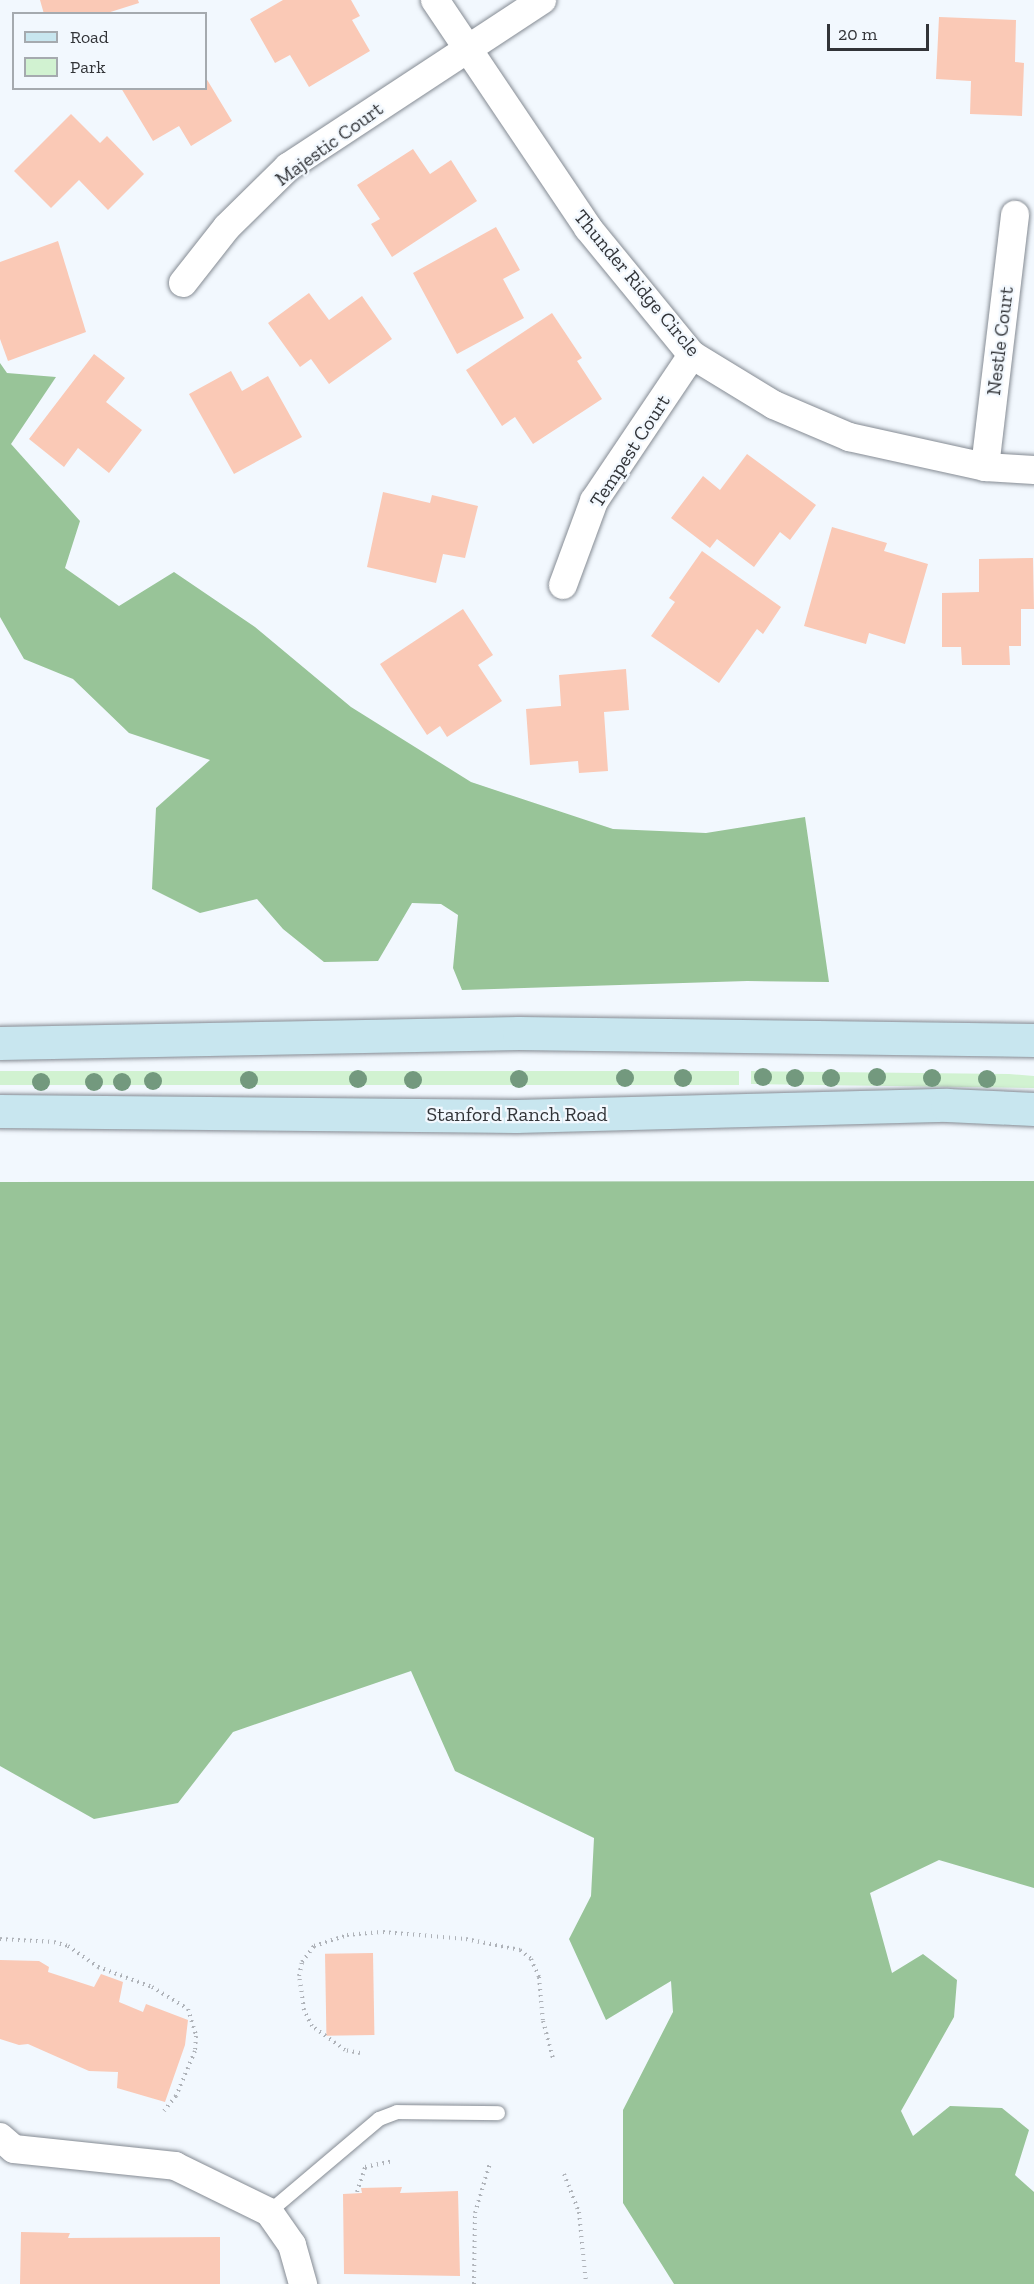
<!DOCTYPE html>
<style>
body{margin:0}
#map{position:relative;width:1034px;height:2284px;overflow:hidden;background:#f2f8fe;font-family:"Zilla Slab",serif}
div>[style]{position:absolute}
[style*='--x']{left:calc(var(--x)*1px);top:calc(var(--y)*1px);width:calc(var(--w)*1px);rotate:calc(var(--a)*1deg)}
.green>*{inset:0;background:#d1f2d1;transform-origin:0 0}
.forest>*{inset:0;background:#98c498}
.building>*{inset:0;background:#fac9b6;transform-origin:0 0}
.path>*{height:4px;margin-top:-2px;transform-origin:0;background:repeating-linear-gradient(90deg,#afb3b9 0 1.5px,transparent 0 6px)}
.roads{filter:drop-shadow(0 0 2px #858b93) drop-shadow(0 0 2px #858b93)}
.lane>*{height:14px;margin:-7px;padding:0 7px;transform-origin:7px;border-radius:7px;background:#fff}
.street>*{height:28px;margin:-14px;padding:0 14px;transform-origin:14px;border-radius:14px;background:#fff}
.secondary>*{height:33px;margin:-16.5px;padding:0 16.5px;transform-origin:16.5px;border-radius:16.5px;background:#c8e6ef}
.trees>*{width:18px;height:18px;margin:-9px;border-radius:50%;background:#73997e}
span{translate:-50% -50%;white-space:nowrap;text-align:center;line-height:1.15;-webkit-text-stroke:4.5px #f2f8fe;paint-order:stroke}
.street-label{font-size:20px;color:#323438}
.legend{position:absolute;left:12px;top:12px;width:195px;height:78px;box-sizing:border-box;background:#f2f8fe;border:2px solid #a5aaaf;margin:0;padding:8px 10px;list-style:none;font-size:18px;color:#323438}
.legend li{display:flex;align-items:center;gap:12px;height:30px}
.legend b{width:30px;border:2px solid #a5aaaf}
.scale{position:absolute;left:827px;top:24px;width:102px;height:27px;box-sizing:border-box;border:3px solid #323438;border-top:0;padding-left:8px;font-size:18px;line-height:21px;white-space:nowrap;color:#323438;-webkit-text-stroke:4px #f2f8fe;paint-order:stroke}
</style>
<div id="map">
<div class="green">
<i style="left:739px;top:1071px;width:14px;height:739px;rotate:90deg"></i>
<i style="clip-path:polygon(751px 1071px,1009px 1074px,1034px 1076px,1034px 1088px,751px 1084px)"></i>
</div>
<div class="forest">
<i style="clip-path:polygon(0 363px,7px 373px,56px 377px,11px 444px,80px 521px,65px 568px,119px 606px,174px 572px,255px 627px,351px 707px,471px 782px,613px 829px,706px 833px,805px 817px,829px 982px,747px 981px,462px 990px,453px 968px,458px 915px,441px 904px,412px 903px,378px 961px,324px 962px,283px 929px,257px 899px,200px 913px,152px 889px,156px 808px,210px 760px,129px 733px,73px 679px,24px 659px,0 617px)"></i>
<i style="clip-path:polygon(1034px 1181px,1034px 1888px,939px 1860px,870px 1893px,892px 1973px,923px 1954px,957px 1980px,954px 2017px,901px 2111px,913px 2136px,950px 2106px,1002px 2108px,1029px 2130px,1015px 2175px,1034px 2192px,1034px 2284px,674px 2284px,623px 2203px,623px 2110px,673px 2012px,671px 1981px,606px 2020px,569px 1939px,591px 1896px,594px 1838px,455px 1771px,411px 1671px,233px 1732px,178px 1803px,94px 1819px,0 1766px,0 1182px)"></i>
</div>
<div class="building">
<i style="clip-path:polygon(40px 0,138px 0,139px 3px,104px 14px,44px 14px)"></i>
<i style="clip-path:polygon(283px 0,351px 0,360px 16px,352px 20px,370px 51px,309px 87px,290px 55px,275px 63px,250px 19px)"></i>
<i style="clip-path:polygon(939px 17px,1016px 20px,1015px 62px,1024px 63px,1022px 116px,970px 114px,971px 81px,936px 79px)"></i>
<i style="clip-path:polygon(206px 78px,232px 121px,191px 146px,179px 126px,153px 141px,121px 88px,206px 88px)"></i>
<i style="clip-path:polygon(71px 114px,100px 143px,107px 136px,144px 174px,108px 210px,79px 180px,51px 208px,14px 171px)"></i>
<i style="clip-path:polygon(413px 149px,430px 174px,451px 160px,477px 201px,392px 257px,371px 224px,380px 219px,357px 185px)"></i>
<i style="clip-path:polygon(496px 227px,520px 270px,503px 279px,524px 318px,457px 354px,413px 273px)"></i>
<i style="clip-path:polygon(58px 241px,86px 332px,8px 361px,0 339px,0 262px)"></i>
<i style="clip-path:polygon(309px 293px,329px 320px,362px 296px,392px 339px,329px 384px,311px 359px,300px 367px,268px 323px)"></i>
<i style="clip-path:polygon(552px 313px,582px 358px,577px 361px,602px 399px,533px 444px,515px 417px,502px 426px,466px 370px)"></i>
<i style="clip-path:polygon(94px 354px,125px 378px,106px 402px,142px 430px,109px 473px,78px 448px,64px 467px,29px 439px)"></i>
<i style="clip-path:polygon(231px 371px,242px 391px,268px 376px,302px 437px,234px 474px,189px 394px)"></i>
<i style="clip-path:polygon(747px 454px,816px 505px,790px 540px,780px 532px,754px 567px,717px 539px,710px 548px,671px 518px,703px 476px,720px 490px)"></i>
<i style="clip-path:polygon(383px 492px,430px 503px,432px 495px,478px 506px,465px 558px,443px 554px,436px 583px,367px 567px)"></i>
<i style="clip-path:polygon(832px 527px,887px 543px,884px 551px,928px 564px,905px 644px,869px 633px,866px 644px,804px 626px)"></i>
<i style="clip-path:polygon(702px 551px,781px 607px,763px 634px,757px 629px,719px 683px,651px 636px,675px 602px,669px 598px)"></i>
<i style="clip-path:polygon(1033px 558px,1034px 609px,1021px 609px,1021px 646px,1009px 646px,1010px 665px,962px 665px,961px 647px,942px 647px,942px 593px,979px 592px,979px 559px)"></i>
<i style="clip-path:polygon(463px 609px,493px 655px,478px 665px,502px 701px,447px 737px,440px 726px,427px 735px,380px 664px)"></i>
<i style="clip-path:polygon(626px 669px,629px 710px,604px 712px,608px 771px,579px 773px,578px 761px,530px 765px,526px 709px,561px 706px,559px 675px)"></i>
<i style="left:373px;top:1953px;width:82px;height:48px;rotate:89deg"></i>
<i style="clip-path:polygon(0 1960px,39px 1961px,49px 1967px,48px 1972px,94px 1987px,101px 1974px,123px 1982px,119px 2002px,143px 2012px,146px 2004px,188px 2020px,185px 2045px,165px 2102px,117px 2088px,118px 2072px,89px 2071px,28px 2044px,19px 2045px,0 2039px)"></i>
<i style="clip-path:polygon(402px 2187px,400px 2193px,458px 2191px,460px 2276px,344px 2274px,343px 2194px,362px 2193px,361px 2188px)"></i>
<i style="clip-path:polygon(21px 2232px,70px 2233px,68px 2238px,220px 2237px,220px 2284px,20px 2284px)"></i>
</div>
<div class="path">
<i style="--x:0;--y:1939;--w:54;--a:3.2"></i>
<i style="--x:54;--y:1942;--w:15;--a:16"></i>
<i style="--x:68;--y:1946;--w:37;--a:35"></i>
<i style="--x:98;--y:1967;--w:58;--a:20.3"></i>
<i style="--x:152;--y:1987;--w:42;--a:31.4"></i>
<i style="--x:188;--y:2009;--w:28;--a:73"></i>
<i style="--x:196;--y:2036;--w:15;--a:94"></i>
<i style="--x:195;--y:2051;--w:49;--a:112.9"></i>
<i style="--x:176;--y:2096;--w:19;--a:129"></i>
<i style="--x:360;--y:2053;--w:15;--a:-169"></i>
<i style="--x:345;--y:2050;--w:41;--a:-144"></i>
<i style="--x:312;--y:2026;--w:18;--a:-117"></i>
<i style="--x:304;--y:2010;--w:34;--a:-98"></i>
<i style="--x:299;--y:1976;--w:14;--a:-78"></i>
<i style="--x:302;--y:1962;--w:20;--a:-53"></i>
<i style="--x:314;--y:1946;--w:35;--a:-18"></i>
<i style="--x:347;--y:1935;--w:36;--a:-5"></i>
<i style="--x:383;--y:1932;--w:83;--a:4.8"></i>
<i style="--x:466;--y:1939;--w:55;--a:11.5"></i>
<i style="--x:520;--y:1950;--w:14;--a:39"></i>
<i style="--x:531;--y:1959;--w:20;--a:66"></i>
<i style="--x:539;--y:1977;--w:44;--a:84.8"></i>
<i style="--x:543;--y:2021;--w:39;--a:75"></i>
<i style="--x:564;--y:2174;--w:41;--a:68.5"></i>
<i style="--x:579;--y:2212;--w:72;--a:84.4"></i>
<i style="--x:357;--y:2192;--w:26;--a:-72"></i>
<i style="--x:365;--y:2167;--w:29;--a:-12"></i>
<i style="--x:474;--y:2284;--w:71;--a:-89.2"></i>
<i style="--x:475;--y:2213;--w:52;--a:-73.3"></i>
</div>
<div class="roads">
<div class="lane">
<i style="--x:269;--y:2212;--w:144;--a:-40.2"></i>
<i style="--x:379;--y:2119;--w:19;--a:-21"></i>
<i style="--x:397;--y:2112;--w:101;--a:0.6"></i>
</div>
<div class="street">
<i style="--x:435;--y:0;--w:275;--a:56.1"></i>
<i style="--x:588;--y:228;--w:164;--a:50.7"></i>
<i style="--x:692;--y:355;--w:96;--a:31.4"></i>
<i style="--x:774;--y:405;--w:82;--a:23.1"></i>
<i style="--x:849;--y:437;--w:139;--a:12.4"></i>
<i style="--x:985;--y:467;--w:49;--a:3.5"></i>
<i style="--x:183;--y:283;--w:71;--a:-51.8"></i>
<i style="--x:227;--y:227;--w:86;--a:-44.5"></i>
<i style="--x:288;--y:167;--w:304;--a:-33.3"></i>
<i style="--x:985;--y:467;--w:254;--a:-83.2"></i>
<i style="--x:563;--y:585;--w:90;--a:-69.7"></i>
<i style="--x:594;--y:501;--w:176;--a:-56.1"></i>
<i style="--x:0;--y:2137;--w:18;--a:41"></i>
<i style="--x:14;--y:2149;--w:162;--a:6"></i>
<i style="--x:175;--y:2166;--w:105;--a:26.1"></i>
<i style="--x:269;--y:2212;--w:40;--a:55.1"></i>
<i style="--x:292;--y:2245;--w:41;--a:74.2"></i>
</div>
<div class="secondary">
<i style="--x:0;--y:1043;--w:519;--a:-1.1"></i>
<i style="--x:519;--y:1033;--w:515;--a:0.78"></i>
<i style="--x:0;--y:1111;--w:516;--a:0.56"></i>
<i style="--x:516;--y:1116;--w:431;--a:-1.5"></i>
<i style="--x:947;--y:1105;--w:87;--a:2.6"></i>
</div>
</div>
<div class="trees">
<i style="left:763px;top:1077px"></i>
<i style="left:877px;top:1077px"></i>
<i style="left:625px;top:1078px"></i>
<i style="left:683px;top:1078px"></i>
<i style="left:795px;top:1078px"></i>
<i style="left:831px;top:1078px"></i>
<i style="left:932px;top:1078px"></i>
<i style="left:358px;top:1079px"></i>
<i style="left:519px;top:1079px"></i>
<i style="left:987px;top:1079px"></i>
<i style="left:249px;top:1080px"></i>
<i style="left:413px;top:1080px"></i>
<i style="left:153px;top:1081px"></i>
<i style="left:41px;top:1082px"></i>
<i style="left:94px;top:1082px"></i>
<i style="left:122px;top:1082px"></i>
</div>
<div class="street-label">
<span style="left:329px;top:144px;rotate:-36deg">Majestic Court</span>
<span style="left:637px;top:283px;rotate:50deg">Thunder Ridge Circle</span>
<span style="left:1000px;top:341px;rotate:-83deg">Nestle Court</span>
<span style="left:630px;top:451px;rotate:-57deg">Tempest Court</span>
<span style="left:517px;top:1114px">Stanford Ranch Road</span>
</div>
<ul class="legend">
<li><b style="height:8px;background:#c8e6ef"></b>Road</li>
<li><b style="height:16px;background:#d1f2d1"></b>Park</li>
</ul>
<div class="scale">20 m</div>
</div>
